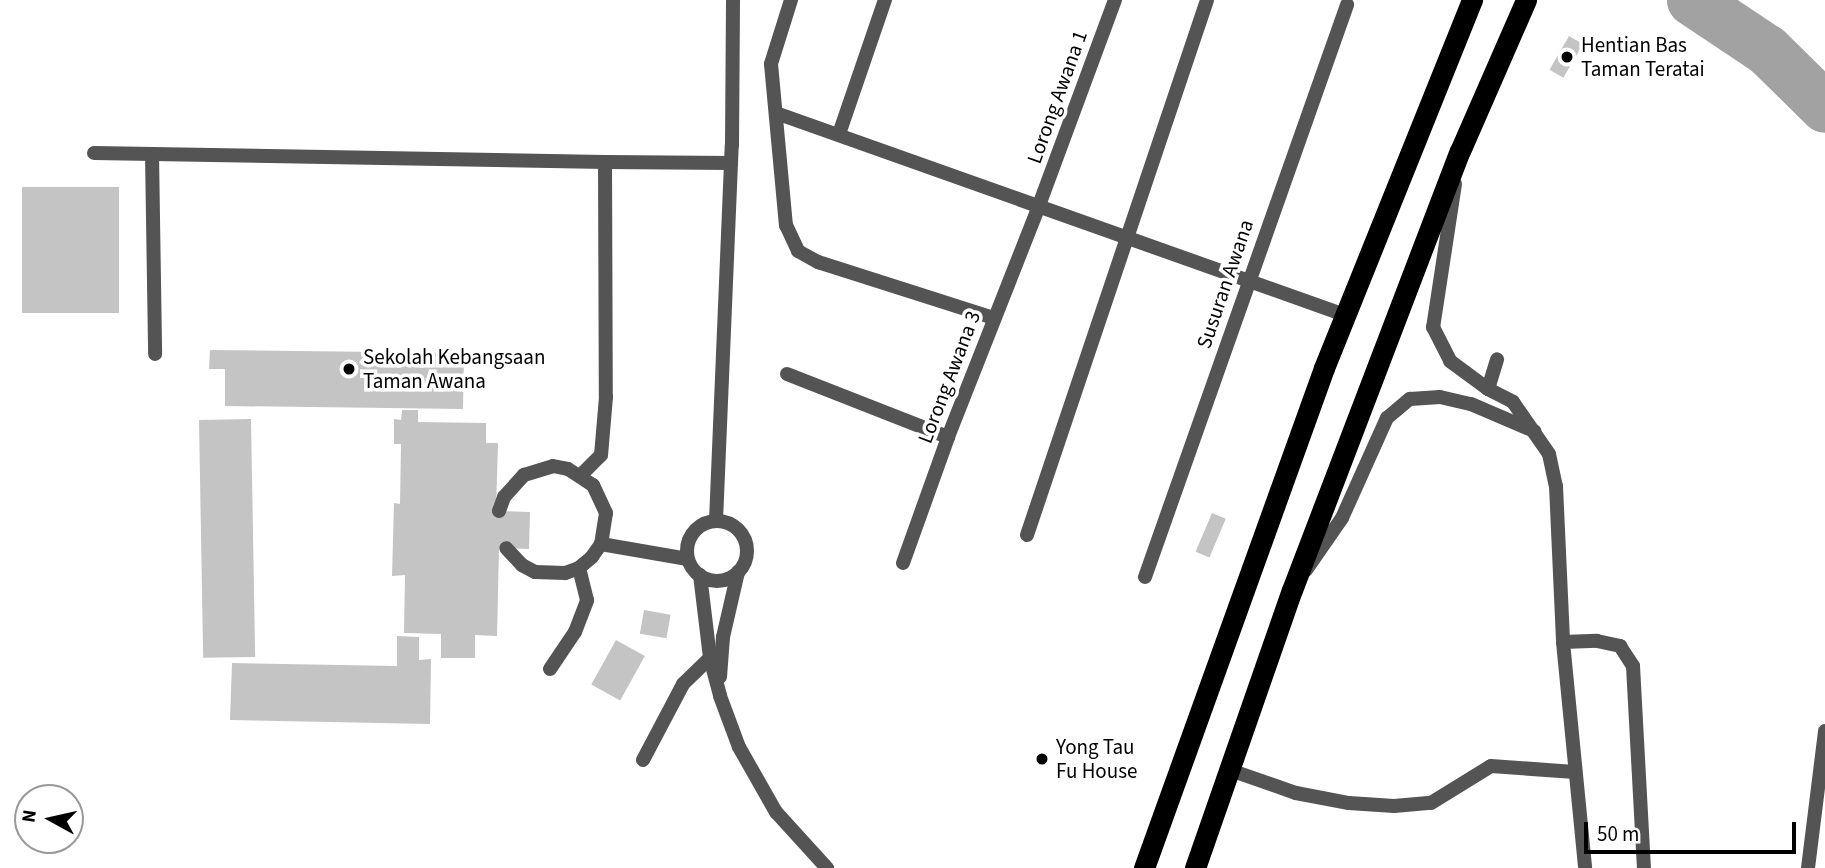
<!DOCTYPE html>
<style>
body{margin:0}
#map{position:relative;width:1825px;height:868px;overflow:hidden;background:#fff;font-family:"Source Sans 3",sans-serif}
div>[style]{position:absolute}
[style*='--x']{left:calc(var(--x)*1px);top:calc(var(--y)*1px);width:calc(var(--w)*1px);rotate:calc(var(--a)*1deg)}
.river>*{height:51px;margin:-25.5px;padding:0 25.5px;transform-origin:25.5px;border-radius:25.5px;background:#a2a2a2}
.building>*{inset:0;background:#c4c4c4;transform-origin:0 0}
.lane>*{height:14px;margin:-7px;padding:0 7px;transform-origin:7px;border-radius:7px;background:#545454}
.street>*{height:14px;margin:-7px;padding:0 7px;transform-origin:7px;border-radius:7px;background:#545454}
.street>.ring{margin:-7px;padding:0;box-sizing:content-box;background:none;border:14px solid #545454;border-radius:50%}
.highway>*{height:21px;margin:-10.5px;padding:0 10.5px;transform-origin:10.5px;border-radius:10.5px;background:#000}
.dots>*{width:19px;height:19px;translate:-50% -50%;box-sizing:border-box;border:4px solid #fff;border-radius:50%}
span{translate:-50% -50%;white-space:nowrap;text-align:center;line-height:1.15;-webkit-text-stroke:7px #fff;paint-order:stroke}
.poi-label{font-size:21px;color:#000}
.left{translate:0 -50%;text-align:left}
.street-label{font-size:21px;color:#000}
.north{position:absolute;left:14px;top:784px;width:70px;height:70px;box-sizing:border-box;background:#fff;border:2px solid #999;border-radius:50%;rotate:278deg;font-size:19px;font-weight:700;line-height:28px;text-align:center;color:#000}
.north::after{content:'';display:block;margin:auto;width:24px;height:32px;background:#000;clip-path:polygon(50% 0,100% 100%,50% 72%,0 100%)}
.scale{position:absolute;left:1584px;top:822px;width:212px;height:32px;box-sizing:border-box;border:4px solid #000;border-top:0;padding-left:9px;font-size:21px;line-height:24px;white-space:nowrap;color:#000;-webkit-text-stroke:5px #fff;paint-order:stroke}
</style>
<div id="map">
<div class="river">
<i style="--x:1692;--y:0;--w:90;--a:33.7"></i>
<i style="--x:1767;--y:50;--w:81;--a:44.5"></i>
</div>
<div class="building">
<i style="left:1569px;top:36px;width:16px;height:39px;rotate:30deg"></i>
<i style="left:22px;top:187px;width:97px;height:126px"></i>
<i style="clip-path:polygon(210px 350px,464px 353px,463px 409px,225px 406px,225px 369px,209px 369px)"></i>
<i style="clip-path:polygon(402px 410px,418px 410px,418px 422px,486px 423px,486px 443px,498px 443px,496px 511px,530px 512px,529px 549px,499px 548px,497px 636px,475px 635px,475px 658px,441px 658px,441px 634px,404px 633px,405px 575px,392px 576px,394px 503px,400px 504px,401px 444px,394px 444px,394px 419px,401px 420px)"></i>
<i style="left:251px;top:419px;width:238px;height:52px;rotate:89deg"></i>
<i style="left:1212px;top:513px;width:15px;height:42px;rotate:23deg"></i>
<i style="left:644px;top:610px;width:27px;height:24px;rotate:10deg"></i>
<i style="clip-path:polygon(397px 636px,419px 637px,419px 660px,431px 659px,430px 724px,230px 720px,232px 663px,397px 666px)"></i>
<i style="left:616px;top:640px;width:33px;height:51px;rotate:29deg"></i>
</div>
<div class="lane">
<i style="--x:791;--y:0;--w:67;--a:107.4"></i>
<i style="--x:771;--y:64;--w:162;--a:84.7"></i>
<i style="--x:786;--y:225;--w:29;--a:65"></i>
<i style="--x:798;--y:251;--w:23;--a:29"></i>
<i style="--x:818;--y:262;--w:184;--a:17.7"></i>
<i style="--x:94;--y:153;--w:511;--a:1.01"></i>
<i style="--x:605;--y:162;--w:235;--a:89.8"></i>
<i style="--x:606;--y:397;--w:58;--a:94.9"></i>
<i style="--x:601;--y:455;--w:28;--a:135"></i>
<i style="--x:152;--y:154;--w:200;--a:89.1"></i>
<i style="--x:605;--y:162;--w:126;--a:0.5"></i>
<i style="--x:1488;--y:389;--w:31;--a:-73"></i>
<i style="--x:499;--y:511;--w:15;--a:-70"></i>
<i style="--x:504;--y:497;--w:30;--a:-48"></i>
<i style="--x:524;--y:475;--w:30;--a:-17"></i>
<i style="--x:553;--y:466;--w:15;--a:11"></i>
<i style="--x:568;--y:469;--w:30;--a:33"></i>
<i style="--x:593;--y:485;--w:31;--a:65"></i>
<i style="--x:606;--y:513;--w:31;--a:99"></i>
<i style="--x:601;--y:544;--w:16;--a:125"></i>
<i style="--x:592;--y:557;--w:17;--a:140"></i>
<i style="--x:579;--y:568;--w:15;--a:160"></i>
<i style="--x:565;--y:573;--w:30;--a:-178"></i>
<i style="--x:535;--y:572;--w:15;--a:-152"></i>
<i style="--x:522;--y:565;--w:23;--a:-133"></i>
<i style="--x:1027;--y:535;--w:564;--a:-71.4"></i>
<i style="--x:601;--y:544;--w:88;--a:9.8"></i>
<i style="--x:1563;--y:642;--w:34;--a:-2"></i>
<i style="--x:1597;--y:641;--w:24;--a:12"></i>
<i style="--x:1620;--y:646;--w:24;--a:57"></i>
<i style="--x:1633;--y:666;--w:202;--a:86.9"></i>
<i style="--x:550;--y:669;--w:45;--a:-56"></i>
<i style="--x:575;--y:632;--w:34;--a:-69"></i>
<i style="--x:587;--y:600;--w:33;--a:-104"></i>
<i style="--x:643;--y:760;--w:86;--a:-62.2"></i>
<i style="--x:683;--y:684;--w:37;--a:-44"></i>
<i style="--x:1230;--y:770;--w:70;--a:19.2"></i>
<i style="--x:1296;--y:793;--w:54;--a:10.7"></i>
<i style="--x:1349;--y:803;--w:45;--a:3.8"></i>
<i style="--x:1394;--y:806;--w:37;--a:-5"></i>
<i style="--x:1431;--y:803;--w:70;--a:-31.7"></i>
<i style="--x:1491;--y:766;--w:84;--a:4.1"></i>
<i style="--x:1808;--y:868;--w:138;--a:-82.9"></i>
</div>
<div class="street">
<i style="--x:776;--y:113;--w:604;--a:19.55"></i>
<i style="--x:839;--y:134;--w:142;--a:-71.1"></i>
<i style="--x:1455;--y:184;--w:145;--a:98.7"></i>
<i style="--x:1433;--y:327;--w:38;--a:63"></i>
<i style="--x:1450;--y:361;--w:47;--a:36.4"></i>
<i style="--x:1488;--y:389;--w:28;--a:27"></i>
<i style="--x:1513;--y:402;--w:63;--a:55.3"></i>
<i style="--x:1549;--y:454;--w:33;--a:78"></i>
<i style="--x:1556;--y:486;--w:156;--a:87.4"></i>
<i style="--x:1563;--y:642;--w:227;--a:84.4"></i>
<i style="--x:787;--y:374;--w:173;--a:21.4"></i>
<i style="--x:716;--y:521;--w:376;--a:-87.6"></i>
<i style="--x:732;--y:145;--w:145;--a:-89.6"></i>
<i class="ring" style="left:687px;top:521px;width:46px;height:46px"></i>
<i style="--x:903;--y:563;--w:134;--a:-70.3"></i>
<i style="--x:948;--y:437;--w:246;--a:-68.5"></i>
<i style="--x:1038;--y:208;--w:222;--a:-69.7"></i>
<i style="--x:1306;--y:570;--w:63;--a:-55.3"></i>
<i style="--x:1342;--y:518;--w:110;--a:-65.8"></i>
<i style="--x:1387;--y:418;--w:30;--a:-40"></i>
<i style="--x:1410;--y:399;--w:30;--a:-4"></i>
<i style="--x:1440;--y:397;--w:32;--a:13"></i>
<i style="--x:1471;--y:404;--w:69;--a:23.2"></i>
<i style="--x:700;--y:575;--w:84;--a:83.1"></i>
<i style="--x:710;--y:658;--w:39;--a:75"></i>
<i style="--x:720;--y:696;--w:54;--a:69.6"></i>
<i style="--x:739;--y:747;--w:75;--a:60.4"></i>
<i style="--x:776;--y:812;--w:76;--a:47.7"></i>
<i style="--x:1145;--y:577;--w:607;--a:-70.55"></i>
<i style="--x:720;--y:677;--w:40;--a:-85.7"></i>
<i style="--x:723;--y:637;--w:67;--a:-77"></i>
</div>
<div class="highway">
<i style="--x:1144;--y:868;--w:531;--a:-70.2"></i>
<i style="--x:1324;--y:368;--w:397;--a:-68.1"></i>
<i style="--x:1195;--y:868;--w:294;--a:-70.8"></i>
<i style="--x:1292;--y:590;--w:470;--a:-69.1"></i>
<i style="--x:1460;--y:151;--w:165;--a:-66.4"></i>
</div>
<div class="dots">
<i style="left:1567px;top:57px;background:#000"></i>
<i style="left:349px;top:369px;background:#000"></i>
<i style="left:1042px;top:759px;background:#000"></i>
</div>
<div class="poi-label">
<span class="left" style="left:1581px;top:57px">Hentian Bas<br>Taman Teratai</span>
<span class="left" style="left:363px;top:369px">Sekolah Kebangsaan<br>Taman Awana</span>
<span class="left" style="left:1056px;top:759px">Yong Tau<br>Fu House</span>
</div>
<div class="street-label">
<span style="left:1057px;top:97px;rotate:-70deg">Lorong Awana 1</span>
<span style="left:1225px;top:284px;rotate:-71deg">Susuran Awana</span>
<span style="left:949px;top:377px;rotate:-69deg">Lorong Awana 3</span>
</div>
<div class="north">N</div>
<div class="scale">50 m</div>
</div>
